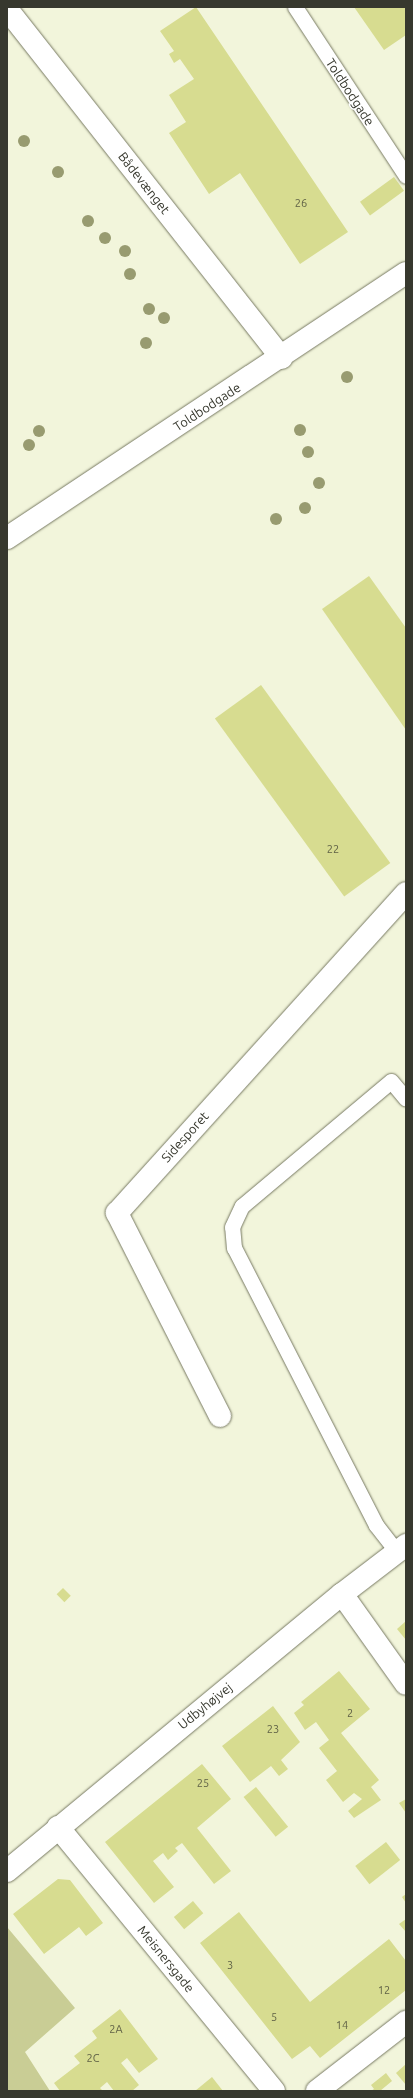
<!DOCTYPE html>
<meta charset="utf-8">
<style>
body{margin:0}
#map{position:relative;width:413px;height:2098px;overflow:hidden;background:#f2f5db;font-family:Ubuntu,sans-serif}
div>[style]{position:absolute}
[style*='--x']{left:calc(var(--x)*1px);top:calc(var(--y)*1px);width:calc(var(--w)*1px);rotate:calc(var(--a)*1deg)}
.green>*{inset:0;background:#c9cd95}
.building>*{inset:0;background:#d7dc90;transform-origin:0 0}
.roads{filter:drop-shadow(0 0 1px #777962) drop-shadow(0 0 1px #777962)}
.lane>*{height:15px;margin:-7.5px;padding:0 7.5px;transform-origin:7.5px;border-radius:7.5px;background:#fff}
.street>*{height:22px;margin:-11px;padding:0 11px;transform-origin:11px;border-radius:11px;background:#fff}
.secondary>*{height:22px;margin:-11px;padding:0 11px;transform-origin:11px;border-radius:11px;background:#fff}
.trees>*{width:12px;height:12px;margin:-6px;border-radius:50%;background:#989b70}
span{translate:-50% -50%;white-space:nowrap;text-align:center;line-height:1.15;-webkit-text-stroke:3px #fff;paint-order:stroke}
.number-label{font-size:11px;color:#5f6146}
.number-label span{-webkit-text-stroke-width:0}
.street-label{font-size:13px;color:#37382e}
.frame{position:absolute;inset:0;border:8px solid #37382e;pointer-events:none}
</style>
<div id="map">
<div class="green">
<i style="clip-path:polygon(7px 1927px,75px 2008px,25px 2052px,50px 2091px,7px 2091px)"></i>
</div>
<div class="building">
<i style="clip-path:polygon(196px 7px,348px 232px,300px 264px,240px 173px,209px 194px,169px 133px,186px 122px,169px 95px,194px 79px,180px 59px,174px 63px,169px 54px,174px 51px,160px 31px)"></i>
<i style="clip-path:polygon(354px 7px,406px 7px,406px 35px,384px 50px)"></i>
<i style="left:394px;top:177px;width:17px;height:42px;rotate:54deg"></i>
<i style="clip-path:polygon(369px 576px,406px 628px,406px 730px,322px 609px)"></i>
<i style="left:261px;top:685px;width:220px;height:57px;rotate:54deg"></i>
<i style="left:63px;top:1588px;width:11px;height:9px;rotate:45deg"></i>
<i style="clip-path:polygon(406px 1621px,406px 1640px,397px 1629px)"></i>
<i style="clip-path:polygon(339px 1671px,370px 1709px,341px 1733px,379px 1780px,371px 1787px,381px 1800px,354px 1818px,348px 1811px,362px 1799px,354px 1793px,343px 1802px,326px 1780px,337px 1771px,319px 1748px,329px 1740px,316px 1722px,305px 1730px,294px 1713px,304px 1705px,301px 1702px)"></i>
<i style="clip-path:polygon(273px 1706px,300px 1742px,281px 1760px,288px 1769px,279px 1776px,271px 1766px,250px 1782px,222px 1746px)"></i>
<i style="clip-path:polygon(202px 1764px,231px 1799px,197px 1828px,231px 1871px,214px 1884px,182px 1843px,175px 1848px,178px 1851px,168px 1860px,163px 1853px,153px 1861px,174px 1887px,154px 1903px,105px 1842px)"></i>
<i style="left:256px;top:1787px;width:51px;height:16px;rotate:51deg"></i>
<i style="clip-path:polygon(406px 1799px,406px 1813px,399px 1803px)"></i>
<i style="left:386px;top:1842px;width:23px;height:39px;rotate:52deg"></i>
<i style="clip-path:polygon(58px 1879px,70px 1880px,103px 1923px,86px 1936px,79px 1927px,44px 1954px,13px 1914px)"></i>
<i style="clip-path:polygon(406px 1894px,406px 1903px,402px 1897px)"></i>
<i style="left:193px;top:1901px;width:16px;height:25px;rotate:50deg"></i>
<i style="clip-path:polygon(239px 1912px,310px 2002px,389px 1939px,406px 1961px,406px 1990px,320px 2058px,310px 2046px,292px 2059px,200px 1943px)"></i>
<i style="clip-path:polygon(406px 1919px,406px 1932px,399px 1924px)"></i>
<i style="clip-path:polygon(120px 2009px,158px 2059px,139px 2073px,127px 2058px,121px 2063px,139px 2085px,132px 2091px,114px 2091px,107px 2082px,100px 2088px,103px 2091px,60px 2091px,54px 2083px,80px 2063px,74px 2056px,97px 2038px,92px 2031px)"></i>
<i style="clip-path:polygon(406px 2064px,406px 2085px,396px 2073px)"></i>
<i style="clip-path:polygon(386px 2073px,392px 2081px,380px 2091px,371px 2091px,374px 2089px,371px 2085px)"></i>
<i style="clip-path:polygon(212px 2077px,223px 2091px,195px 2091px)"></i>
</div>
<div class="roads">
<div class="lane">
<i style="--x:295;--y:7;--w:202;--a:56.7"></i>
<i style="--x:397;--y:1552;--w:34;--a:-128"></i>
<i style="--x:376;--y:1525;--w:311;--a:-117.1"></i>
<i style="--x:234;--y:1248;--w:21;--a:-95"></i>
<i style="--x:232;--y:1227;--w:23;--a:-65"></i>
<i style="--x:242;--y:1206;--w:194;--a:-40"></i>
<i style="--x:391;--y:1081;--w:23;--a:50"></i>
</div>
<div class="street">
<i style="--x:7;--y:9;--w:444;--a:51.8"></i>
<i style="--x:220;--y:1416;--w:228;--a:-116.9"></i>
<i style="--x:117;--y:1213;--w:431;--a:-47.9"></i>
<i style="--x:342;--y:1594;--w:110;--a:54.6"></i>
<i style="--x:58;--y:1827;--w:341;--a:50.7"></i>
<i style="--x:317;--y:2091;--w:113;--a:-37.8"></i>
</div>
<div class="secondary">
<i style="--x:7;--y:538;--w:479;--a:-33.6"></i>
<i style="--x:7;--y:1871;--w:435;--a:-39.6"></i>
<i style="--x:342;--y:1594;--w:81;--a:-37.4"></i>
</div>
</div>
<div class="trees">
<i style="left:24px;top:141px"></i>
<i style="left:58px;top:172px"></i>
<i style="left:88px;top:221px"></i>
<i style="left:105px;top:238px"></i>
<i style="left:125px;top:251px"></i>
<i style="left:130px;top:274px"></i>
<i style="left:149px;top:309px"></i>
<i style="left:164px;top:318px"></i>
<i style="left:146px;top:343px"></i>
<i style="left:347px;top:377px"></i>
<i style="left:300px;top:430px"></i>
<i style="left:39px;top:431px"></i>
<i style="left:29px;top:445px"></i>
<i style="left:308px;top:452px"></i>
<i style="left:319px;top:483px"></i>
<i style="left:305px;top:508px"></i>
<i style="left:276px;top:519px"></i>
</div>
<div class="number-label">
<span style="left:301px;top:203px">26</span>
<span style="left:333px;top:849px">22</span>
<span style="left:350px;top:1713px">2</span>
<span style="left:273px;top:1729px">23</span>
<span style="left:203px;top:1783px">25</span>
<span style="left:230px;top:1965px">3</span>
<span style="left:384px;top:1990px">12</span>
<span style="left:274px;top:2017px">5</span>
<span style="left:342px;top:2025px">14</span>
<span style="left:116px;top:2029px">2A</span>
<span style="left:93px;top:2058px">2C</span>
</div>
<div class="street-label">
<span style="left:350px;top:92px;rotate:57deg">Toldbodgade</span>
<span style="left:144px;top:183px;rotate:52deg">Bådevænget</span>
<span style="left:207px;top:407px;rotate:-33deg">Toldbodgade</span>
<span style="left:185px;top:1137px;rotate:-48deg">Sidesporet</span>
<span style="left:205px;top:1706px;rotate:-39deg">Udbyhøjvej</span>
<span style="left:166px;top:1959px;rotate:51deg">Meisnersgade</span>
</div>
<div class="frame"></div>
</div>
